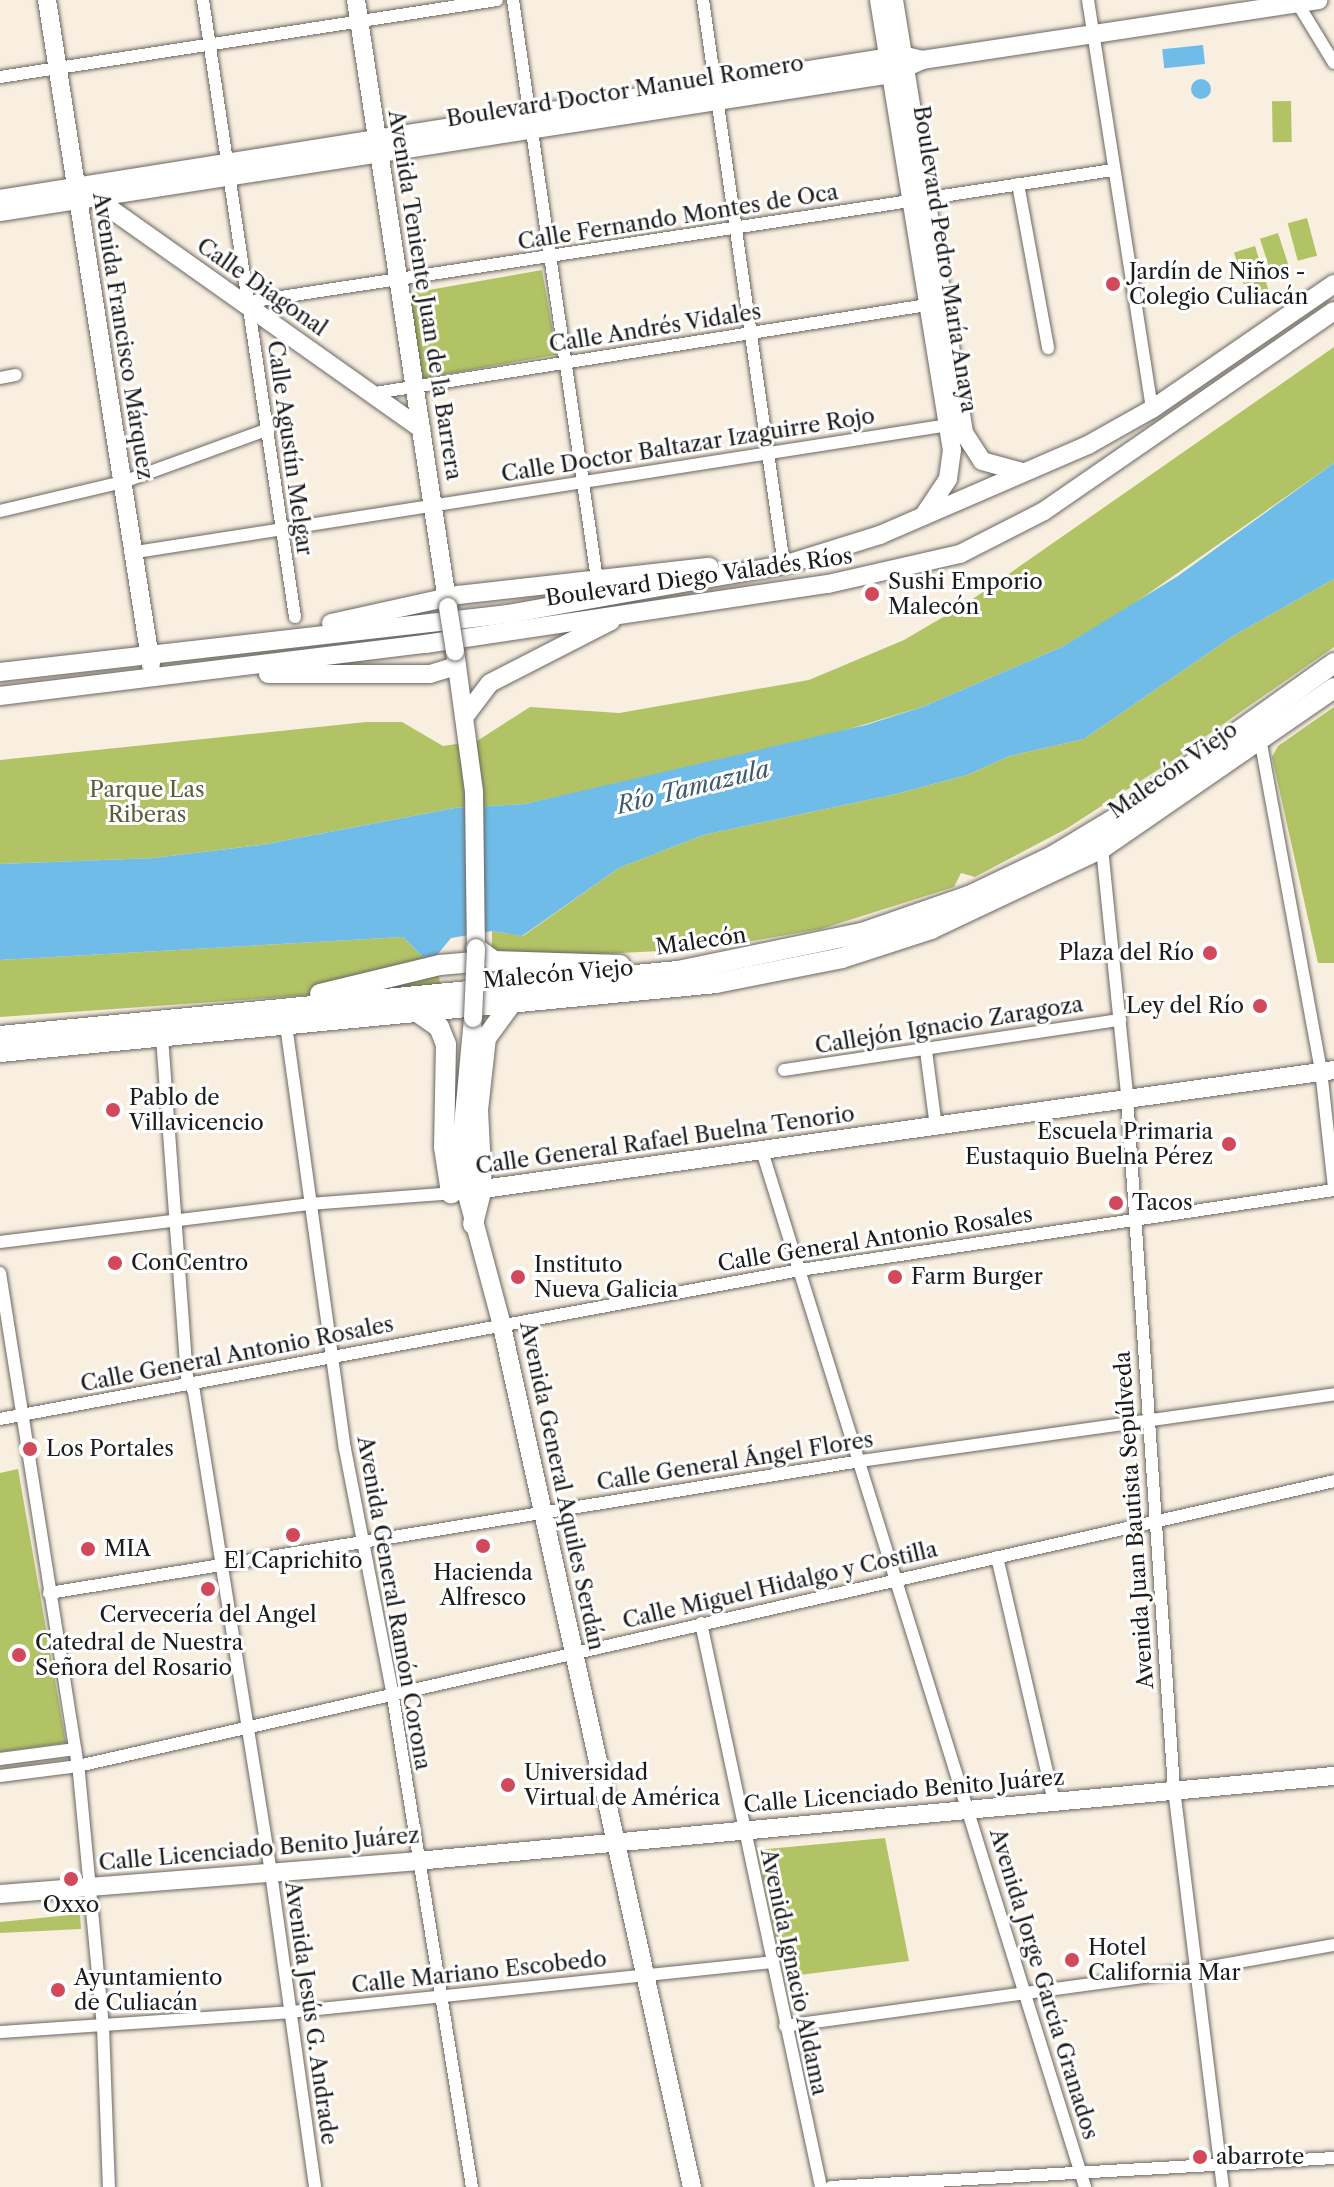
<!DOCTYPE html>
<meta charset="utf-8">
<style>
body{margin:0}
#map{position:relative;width:1334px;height:2187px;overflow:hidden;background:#f9efe1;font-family:"Libre Caslon Text",serif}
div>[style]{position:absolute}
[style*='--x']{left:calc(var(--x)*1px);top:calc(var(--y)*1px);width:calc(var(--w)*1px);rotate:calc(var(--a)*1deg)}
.green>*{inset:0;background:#b2c366;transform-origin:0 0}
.water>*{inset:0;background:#70bce9;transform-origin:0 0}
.round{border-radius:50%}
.roads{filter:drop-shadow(0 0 2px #696661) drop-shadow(0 0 2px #696661)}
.street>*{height:12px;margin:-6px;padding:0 6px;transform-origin:6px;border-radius:6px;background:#fff}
.secondary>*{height:18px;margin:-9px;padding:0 9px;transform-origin:9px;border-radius:9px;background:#fff}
.primary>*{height:20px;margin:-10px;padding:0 10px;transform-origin:10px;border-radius:10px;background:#fff}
.bridges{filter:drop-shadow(0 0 2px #696661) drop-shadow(0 0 2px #696661)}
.secondary-bridge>*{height:18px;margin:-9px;padding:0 9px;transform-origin:9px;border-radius:9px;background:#fff}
.dots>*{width:22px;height:22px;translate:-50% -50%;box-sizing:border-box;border:4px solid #fff;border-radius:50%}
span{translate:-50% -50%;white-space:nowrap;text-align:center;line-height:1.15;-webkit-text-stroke:6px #fff;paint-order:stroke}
.street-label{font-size:22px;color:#1c1c1c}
.poi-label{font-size:22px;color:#1c1c1c}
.left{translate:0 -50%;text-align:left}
.right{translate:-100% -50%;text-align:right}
.park-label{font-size:22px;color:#585f3a}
.water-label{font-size:24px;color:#3e5c6e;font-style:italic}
</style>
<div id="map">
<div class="green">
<i style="left:1291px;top:101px;width:41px;height:19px;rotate:89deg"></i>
<i style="left:1307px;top:218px;width:39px;height:20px;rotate:75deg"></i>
<i style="left:1278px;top:233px;width:41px;height:19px;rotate:72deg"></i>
<i style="left:1255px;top:246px;width:50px;height:22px;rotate:73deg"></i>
<i style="left:542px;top:270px;width:86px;height:140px;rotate:80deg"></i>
<i style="clip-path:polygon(1334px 347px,1334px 463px,1125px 610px,1064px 646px,925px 706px,794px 746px,525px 804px,455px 808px,261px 845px,154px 858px,0 864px,0 760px,366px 722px,402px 722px,443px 746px,477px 741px,530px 707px,619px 713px,809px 680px,904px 640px,967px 603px)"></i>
<i style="clip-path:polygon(1334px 579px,1334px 647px,1203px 738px,1184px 744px,1184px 753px,1066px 829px,975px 877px,961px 873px,954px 887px,821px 929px,729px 945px,720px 939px,704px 949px,492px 959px,492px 931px,523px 936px,619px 868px,703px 835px,896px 794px,967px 775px,1010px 756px,1084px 739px,1233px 636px)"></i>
<i style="clip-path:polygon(1334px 707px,1334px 963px,1318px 963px,1272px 757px,1278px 746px)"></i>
<i style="clip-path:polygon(403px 937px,423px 957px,437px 955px,440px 986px,0 1017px,0 960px)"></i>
<i style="clip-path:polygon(18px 1469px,66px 1743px,0 1752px,0 1473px)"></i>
<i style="clip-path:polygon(885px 1838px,909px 1961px,784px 1977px,757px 1850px)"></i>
<i style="clip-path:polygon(80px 1914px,81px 1929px,0 1933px,0 1922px)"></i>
</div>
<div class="water">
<i style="left:1203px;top:45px;width:19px;height:41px;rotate:84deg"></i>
<i class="round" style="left:1191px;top:79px;width:20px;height:20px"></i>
<i style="clip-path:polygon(1334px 463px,1334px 579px,1233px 636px,1084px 739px,1010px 756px,967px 775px,896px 794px,703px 835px,619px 868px,522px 936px,492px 931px,451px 938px,437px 955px,423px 957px,403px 937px,0 960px,0 864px,154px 858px,261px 845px,455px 808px,525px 804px,866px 725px,925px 706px,1064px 646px,1178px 576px)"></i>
</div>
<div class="roads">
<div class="street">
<i style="--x:203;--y:0;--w:624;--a:81.52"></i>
<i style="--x:513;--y:0;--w:585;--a:81.75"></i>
<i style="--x:703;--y:0;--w:571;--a:81.84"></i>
<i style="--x:1088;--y:0;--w:414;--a:81.1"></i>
<i style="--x:1298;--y:4;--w:69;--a:58.6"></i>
<i style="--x:0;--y:77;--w:503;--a:-8.81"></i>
<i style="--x:1018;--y:184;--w:167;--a:79.6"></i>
<i style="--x:248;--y:302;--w:875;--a:-8.68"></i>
<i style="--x:0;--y:378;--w:16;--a:-11"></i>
<i style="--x:375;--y:393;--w:565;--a:-9.06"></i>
<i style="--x:0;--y:511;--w:126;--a:-13.3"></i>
<i style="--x:123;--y:482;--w:155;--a:-20"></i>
<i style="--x:136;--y:552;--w:829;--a:-8.88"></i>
<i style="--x:1259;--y:733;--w:343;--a:79.6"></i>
<i style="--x:1321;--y:1070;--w:118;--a:83.7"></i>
<i style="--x:1102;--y:848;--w:249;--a:84.2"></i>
<i style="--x:1127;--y:1096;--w:695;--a:86.12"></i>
<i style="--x:1174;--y:1789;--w:401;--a:83"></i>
<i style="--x:286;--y:1025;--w:428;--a:82.1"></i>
<i style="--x:345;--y:1449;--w:247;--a:79"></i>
<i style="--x:392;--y:1691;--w:502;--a:80.84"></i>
<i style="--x:162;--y:1037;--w:341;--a:85.8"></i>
<i style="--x:187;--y:1377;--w:17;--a:65"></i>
<i style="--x:194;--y:1392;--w:487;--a:80.9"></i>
<i style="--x:271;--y:1873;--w:317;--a:82"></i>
<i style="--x:926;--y:1051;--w:77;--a:82.5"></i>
<i style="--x:784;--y:1070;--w:340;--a:-8.5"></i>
<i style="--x:762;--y:1151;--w:1085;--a:72.68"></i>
<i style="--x:0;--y:1242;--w:311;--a:-7"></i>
<i style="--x:309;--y:1204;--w:146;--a:-4.3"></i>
<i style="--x:0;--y:1273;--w:506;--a:81.02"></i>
<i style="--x:79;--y:1773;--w:254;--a:84.6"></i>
<i style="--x:103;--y:2026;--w:161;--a:87.9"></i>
<i style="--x:0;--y:1419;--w:814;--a:-10.55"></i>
<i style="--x:800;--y:1270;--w:540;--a:-8.52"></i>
<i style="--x:997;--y:1557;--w:252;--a:76.9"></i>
<i style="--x:49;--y:1593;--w:822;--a:-9.24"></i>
<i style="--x:860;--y:1461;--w:479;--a:-8"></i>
<i style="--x:701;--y:1623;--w:577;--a:77.99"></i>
<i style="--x:0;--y:1759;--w:76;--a:-7.6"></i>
<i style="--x:0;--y:1776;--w:79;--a:-7.3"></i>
<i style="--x:78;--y:1766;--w:1288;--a:-12.78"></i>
<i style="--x:785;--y:2026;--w:418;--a:-7.8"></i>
<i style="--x:1199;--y:1969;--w:137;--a:-10.1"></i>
<i style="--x:0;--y:2032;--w:291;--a:-3.9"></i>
<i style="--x:290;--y:2012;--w:484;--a:-5.9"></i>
<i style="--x:831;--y:2187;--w:504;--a:-3.3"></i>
</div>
<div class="secondary">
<i style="--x:47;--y:0;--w:673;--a:81.11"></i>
<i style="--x:356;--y:0;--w:614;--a:81.38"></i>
<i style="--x:879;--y:0;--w:456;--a:80.8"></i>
<i style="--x:952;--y:450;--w:29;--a:98"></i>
<i style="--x:948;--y:479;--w:43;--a:123.7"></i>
<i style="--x:894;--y:0;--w:439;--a:80.8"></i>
<i style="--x:964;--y:433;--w:33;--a:57"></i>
<i style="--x:982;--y:461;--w:41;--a:15.4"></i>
<i style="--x:91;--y:195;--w:405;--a:35.3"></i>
<i style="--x:0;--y:199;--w:913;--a:-9.07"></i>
<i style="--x:902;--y:55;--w:21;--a:14"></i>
<i style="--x:922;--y:60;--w:401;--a:-8.6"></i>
<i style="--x:0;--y:212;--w:902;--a:-8.8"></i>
<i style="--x:891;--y:74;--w:34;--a:-24"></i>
<i style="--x:331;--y:623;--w:130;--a:-12.4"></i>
<i style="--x:458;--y:595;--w:253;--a:-6.4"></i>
<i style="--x:455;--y:651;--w:141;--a:82.3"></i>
<i style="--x:474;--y:791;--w:157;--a:89.3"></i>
<i style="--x:0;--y:672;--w:511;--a:-6.51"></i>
<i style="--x:508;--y:614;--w:280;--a:-10.1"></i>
<i style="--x:784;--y:565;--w:101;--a:-17.4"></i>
<i style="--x:880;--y:535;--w:227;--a:-23.4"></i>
<i style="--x:1088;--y:445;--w:73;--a:-29.4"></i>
<i style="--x:1152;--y:409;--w:221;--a:-34.5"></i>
<i style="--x:268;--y:674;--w:162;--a:0"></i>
<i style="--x:430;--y:674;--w:28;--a:-17"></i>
<i style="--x:0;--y:696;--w:428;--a:-7"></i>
<i style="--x:425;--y:644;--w:407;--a:-8.5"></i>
<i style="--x:828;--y:584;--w:135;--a:-12.8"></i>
<i style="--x:960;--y:554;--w:94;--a:-27.1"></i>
<i style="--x:1044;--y:511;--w:352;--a:-34.6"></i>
<i style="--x:465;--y:716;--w:41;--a:-52.9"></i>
<i style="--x:490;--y:683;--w:136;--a:-27.1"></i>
<i style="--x:473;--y:1018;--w:119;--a:95.3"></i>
<i style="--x:462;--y:1136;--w:55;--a:85.8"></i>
<i style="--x:466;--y:1191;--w:136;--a:75"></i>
<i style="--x:501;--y:1322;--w:886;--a:77.55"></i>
<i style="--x:469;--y:1191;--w:873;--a:-7.96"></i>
<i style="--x:0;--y:1894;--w:418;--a:-4.5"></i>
<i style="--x:417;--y:1861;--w:921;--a:-5.3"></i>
</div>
<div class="primary">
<i style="--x:476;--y:948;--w:22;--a:36"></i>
<i style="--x:494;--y:961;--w:126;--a:1.8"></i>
<i style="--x:320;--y:994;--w:123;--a:-13.6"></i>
<i style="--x:440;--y:965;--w:37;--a:-5"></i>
<i style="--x:416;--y:1011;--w:28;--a:35"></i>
<i style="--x:439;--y:1027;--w:18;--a:68"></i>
<i style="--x:446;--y:1044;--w:103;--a:91.1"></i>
<i style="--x:444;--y:1147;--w:47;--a:81.3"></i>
<i style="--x:0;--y:1036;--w:681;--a:-5.48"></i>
<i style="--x:678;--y:971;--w:188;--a:-11.7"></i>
<i style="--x:862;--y:933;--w:113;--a:-19.1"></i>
<i style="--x:969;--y:896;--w:93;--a:-25.5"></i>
<i style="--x:1053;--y:856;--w:79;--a:-31.1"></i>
<i style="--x:1121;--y:815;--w:262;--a:-35.5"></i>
<i style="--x:0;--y:1052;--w:719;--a:-5.5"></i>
<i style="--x:716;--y:983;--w:128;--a:-11.2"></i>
<i style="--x:842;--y:958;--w:94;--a:-18"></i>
<i style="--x:931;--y:929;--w:189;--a:-25.3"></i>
<i style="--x:1102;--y:848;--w:282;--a:-34.6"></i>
<i style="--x:473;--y:1224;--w:36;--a:-76"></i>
<i style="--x:482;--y:1189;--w:79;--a:-92.9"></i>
<i style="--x:478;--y:1110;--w:72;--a:-83.7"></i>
<i style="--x:486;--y:1038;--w:42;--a:-53.7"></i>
</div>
</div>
<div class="bridges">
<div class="secondary-bridge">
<i style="--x:448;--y:607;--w:45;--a:81"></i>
<i style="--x:473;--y:1018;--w:70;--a:-87.5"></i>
</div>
</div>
<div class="dots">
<i style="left:1113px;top:284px;background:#d1495b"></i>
<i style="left:872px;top:594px;background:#d1495b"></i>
<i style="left:1210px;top:953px;background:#d1495b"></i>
<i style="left:1260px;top:1006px;background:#d1495b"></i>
<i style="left:113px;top:1110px;background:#d1495b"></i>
<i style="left:1229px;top:1144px;background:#d1495b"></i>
<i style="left:1116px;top:1203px;background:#d1495b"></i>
<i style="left:115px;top:1263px;background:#d1495b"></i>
<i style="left:518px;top:1277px;background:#d1495b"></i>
<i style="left:895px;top:1277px;background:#d1495b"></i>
<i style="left:30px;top:1449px;background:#d1495b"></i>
<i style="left:293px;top:1535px;background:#d1495b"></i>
<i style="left:483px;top:1546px;background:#d1495b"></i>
<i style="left:88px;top:1549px;background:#d1495b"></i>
<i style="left:208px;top:1589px;background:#d1495b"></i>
<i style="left:19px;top:1655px;background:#d1495b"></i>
<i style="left:508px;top:1785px;background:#d1495b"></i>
<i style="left:71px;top:1879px;background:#d1495b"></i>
<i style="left:1072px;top:1960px;background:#d1495b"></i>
<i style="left:58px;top:1990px;background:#d1495b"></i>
<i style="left:1200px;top:2157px;background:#d1495b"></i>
</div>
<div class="street-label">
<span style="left:625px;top:91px;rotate:-9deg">Boulevard Doctor Manuel Romero</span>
<span style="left:678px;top:217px;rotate:-9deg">Calle Fernando Montes de Oca</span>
<span style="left:945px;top:259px;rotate:81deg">Boulevard Pedro María Anaya</span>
<span style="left:262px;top:287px;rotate:35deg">Calle Diagonal</span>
<span style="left:425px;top:295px;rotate:81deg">Avenida Teniente Juan de la Barrera</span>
<span style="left:655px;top:328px;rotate:-9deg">Calle Andrés Vidales</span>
<span style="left:123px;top:336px;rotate:81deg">Avenida Francisco Márquez</span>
<span style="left:688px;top:445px;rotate:-9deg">Calle Doctor Baltazar Izaguirre Rojo</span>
<span style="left:290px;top:448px;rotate:82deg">Calle Agustín Melgar</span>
<span style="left:699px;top:577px;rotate:-8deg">Boulevard Diego Valadés Ríos</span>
<span style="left:1173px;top:770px;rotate:-35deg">Malecón Viejo</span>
<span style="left:701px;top:941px;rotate:-8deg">Malecón</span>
<span style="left:558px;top:974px;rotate:-5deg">Malecón Viejo</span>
<span style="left:949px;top:1025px;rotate:-9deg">Callejón Ignacio Zaragoza</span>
<span style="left:665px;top:1140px;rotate:-8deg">Calle General Rafael Buelna Tenorio</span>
<span style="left:875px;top:1239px;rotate:-9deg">Calle General Antonio Rosales</span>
<span style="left:237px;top:1354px;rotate:-11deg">Calle General Antonio Rosales</span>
<span style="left:735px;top:1461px;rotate:-9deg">Calle General Ángel Flores</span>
<span style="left:562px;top:1486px;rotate:78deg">Avenida General Aquiles Serdán</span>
<span style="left:1134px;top:1520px;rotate:-94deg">Avenida Juan Bautista Sepúlveda</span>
<span style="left:780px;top:1585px;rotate:-13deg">Calle Miguel Hidalgo y Costilla</span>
<span style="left:394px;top:1603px;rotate:80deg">Avenida General Ramón Corona</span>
<span style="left:904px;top:1791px;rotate:-5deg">Calle Licenciado Benito Juárez</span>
<span style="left:259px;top:1849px;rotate:-5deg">Calle Licenciado Benito Juárez</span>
<span style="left:479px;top:1972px;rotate:-6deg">Calle Mariano Escobedo</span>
<span style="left:794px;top:1972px;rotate:78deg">Avenida Ignacio Aldama</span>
<span style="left:1044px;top:1984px;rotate:73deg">Avenida Jorge García Granados</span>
<span style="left:311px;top:2013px;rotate:82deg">Avenida Jesús G. Andrade</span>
</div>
<div class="poi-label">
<span class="left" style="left:1129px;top:284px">Jardín de Niños -<br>Colegio Culiacán</span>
<span class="left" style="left:888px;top:594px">Sushi Emporio<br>Malecón</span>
<span class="right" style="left:1194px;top:953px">Plaza del Río</span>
<span class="right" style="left:1244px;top:1006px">Ley del Río</span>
<span class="left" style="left:129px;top:1110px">Pablo de<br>Villavicencio</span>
<span class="right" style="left:1213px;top:1144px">Escuela Primaria<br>Eustaquio Buelna Pérez</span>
<span class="left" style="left:1132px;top:1203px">Tacos</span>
<span class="left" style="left:131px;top:1263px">ConCentro</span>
<span class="left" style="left:534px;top:1277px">Instituto<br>Nueva Galicia</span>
<span class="left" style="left:911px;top:1277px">Farm Burger</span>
<span class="left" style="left:46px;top:1449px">Los Portales</span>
<span class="left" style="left:104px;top:1549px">MIA</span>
<span style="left:293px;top:1561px">El Caprichito</span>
<span style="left:483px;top:1585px">Hacienda<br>Alfresco</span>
<span style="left:208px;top:1615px">Cervecería del Angel</span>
<span class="left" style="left:35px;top:1655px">Catedral de Nuestra<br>Señora del Rosario</span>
<span class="left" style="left:524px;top:1785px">Universidad<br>Virtual de América</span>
<span style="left:71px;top:1905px">Oxxo</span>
<span class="left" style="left:1088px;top:1960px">Hotel<br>California Mar</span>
<span class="left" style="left:74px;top:1990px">Ayuntamiento<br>de Culiacán</span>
<span class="left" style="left:1216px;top:2157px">abarrote</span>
</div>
<div class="park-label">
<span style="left:147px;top:802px">Parque Las<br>Riberas</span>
</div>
<div class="water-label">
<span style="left:693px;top:787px;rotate:-14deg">Río Tamazula</span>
</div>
</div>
